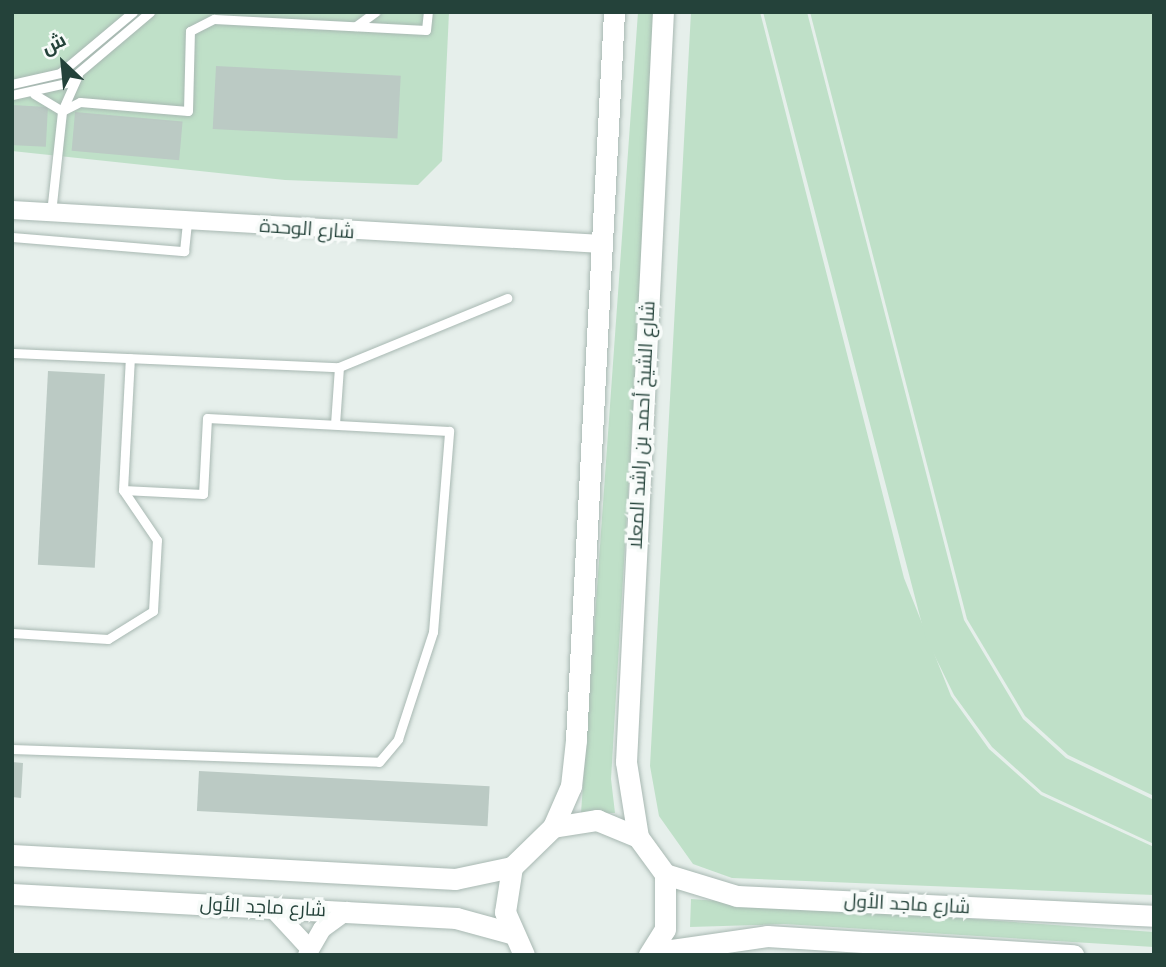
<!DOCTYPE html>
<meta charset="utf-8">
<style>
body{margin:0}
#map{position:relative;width:1166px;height:967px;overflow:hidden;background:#e6efeb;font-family:Inter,Cairo,sans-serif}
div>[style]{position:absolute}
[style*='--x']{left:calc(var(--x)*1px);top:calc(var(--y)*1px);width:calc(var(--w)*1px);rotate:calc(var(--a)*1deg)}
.green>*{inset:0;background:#bfe0c8}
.building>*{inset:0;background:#bbcac4;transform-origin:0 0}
.path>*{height:3.5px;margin-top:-1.75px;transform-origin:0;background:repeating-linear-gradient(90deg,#86b3a5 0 3.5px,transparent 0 8.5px)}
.roads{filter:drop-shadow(0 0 2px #a8b8b2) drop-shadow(0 0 2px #a8b8b2)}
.lane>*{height:9px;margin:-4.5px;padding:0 4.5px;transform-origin:4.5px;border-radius:4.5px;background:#fff}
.street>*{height:18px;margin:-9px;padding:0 9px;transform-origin:9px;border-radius:9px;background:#fff}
.secondary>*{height:21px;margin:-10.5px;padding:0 10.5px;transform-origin:10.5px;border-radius:10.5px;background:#fff}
span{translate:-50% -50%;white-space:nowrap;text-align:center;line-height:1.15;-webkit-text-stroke:7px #f7fbf9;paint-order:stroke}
.street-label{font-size:19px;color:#24423a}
.frame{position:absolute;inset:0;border:14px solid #24423a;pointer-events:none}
.north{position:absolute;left:28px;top:28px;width:70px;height:70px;-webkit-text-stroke:5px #f7fbf9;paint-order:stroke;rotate:334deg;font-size:19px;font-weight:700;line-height:28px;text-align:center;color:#24423a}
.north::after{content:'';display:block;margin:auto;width:24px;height:32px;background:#24423a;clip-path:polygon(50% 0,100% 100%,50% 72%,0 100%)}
</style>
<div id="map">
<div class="green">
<i style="clip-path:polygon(12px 12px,449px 12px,442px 161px,418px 185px,285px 180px,12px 151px)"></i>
<i style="clip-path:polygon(638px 12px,657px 12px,611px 779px,615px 813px,581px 813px)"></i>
<i style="clip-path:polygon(691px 12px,760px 12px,904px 578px,951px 696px,989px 749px,1041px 795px,1154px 847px,1154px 895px,732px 878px,693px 864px,659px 816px,650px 766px)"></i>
<i style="clip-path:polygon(763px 12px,807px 12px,964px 620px,1023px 719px,1066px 758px,1154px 800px,1154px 844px,1042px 792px,992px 747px,954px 695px,925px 636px)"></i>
<i style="clip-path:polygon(810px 12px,1154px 12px,1154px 796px,1068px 755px,1025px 716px,967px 619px)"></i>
<i style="clip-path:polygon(691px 899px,1154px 932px,1154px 947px,784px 924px,690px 927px)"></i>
</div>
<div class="building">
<i style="left:216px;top:66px;width:185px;height:63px;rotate:3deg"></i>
<i style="left:12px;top:105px;width:36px;height:40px;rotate:3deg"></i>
<i style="left:75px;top:112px;width:108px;height:39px;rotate:5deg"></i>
<i style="left:48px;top:371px;width:57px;height:194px;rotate:3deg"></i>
<i style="clip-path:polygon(12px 762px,23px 763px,21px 798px,12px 797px)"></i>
<i style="left:199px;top:771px;width:291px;height:40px;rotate:3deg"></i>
</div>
<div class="path">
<i style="--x:71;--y:12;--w:4;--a:0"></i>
</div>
<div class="roads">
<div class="lane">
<i style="--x:356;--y:26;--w:24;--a:-36"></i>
<i style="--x:12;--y:84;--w:49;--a:-12.9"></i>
<i style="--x:60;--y:73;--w:95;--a:-39.9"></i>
<i style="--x:34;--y:94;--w:33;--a:31"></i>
<i style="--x:62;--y:111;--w:39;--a:-66"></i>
<i style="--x:12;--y:95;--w:55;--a:-12.5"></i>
<i style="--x:66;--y:83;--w:110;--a:-40.2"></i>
<i style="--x:51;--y:213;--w:103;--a:-83.8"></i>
<i style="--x:62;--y:111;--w:20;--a:-27"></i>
<i style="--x:80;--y:102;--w:108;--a:4.8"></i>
<i style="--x:188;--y:111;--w:80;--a:-88.6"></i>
<i style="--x:190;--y:31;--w:27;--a:-27"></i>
<i style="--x:214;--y:19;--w:212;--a:3"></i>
<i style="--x:426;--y:30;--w:18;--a:-84"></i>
<i style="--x:12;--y:237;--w:173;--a:4.7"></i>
<i style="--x:184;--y:251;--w:29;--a:-84"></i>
<i style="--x:12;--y:353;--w:327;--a:2.5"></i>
<i style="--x:339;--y:367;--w:57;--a:94"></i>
<i style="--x:339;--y:367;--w:182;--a:-22.3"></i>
<i style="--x:12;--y:633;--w:96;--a:3.6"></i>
<i style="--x:108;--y:639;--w:53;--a:-31.9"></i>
<i style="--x:153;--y:611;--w:71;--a:-86.8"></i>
<i style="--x:157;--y:540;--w:60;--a:-124.2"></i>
<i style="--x:123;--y:490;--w:132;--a:-87"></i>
<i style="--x:12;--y:749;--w:367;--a:2"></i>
<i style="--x:379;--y:762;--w:30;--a:-50"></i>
<i style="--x:398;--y:739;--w:113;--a:-71.9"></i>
<i style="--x:433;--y:632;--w:202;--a:-85.4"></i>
<i style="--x:449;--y:431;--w:242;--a:-176.9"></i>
<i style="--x:207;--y:418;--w:76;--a:93"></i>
<i style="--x:203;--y:494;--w:80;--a:-177.1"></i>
</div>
<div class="street">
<i style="--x:12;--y:210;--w:591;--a:3.3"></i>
<i style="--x:271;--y:907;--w:54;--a:47.2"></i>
<i style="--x:307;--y:955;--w:30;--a:-60"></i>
<i style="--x:322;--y:929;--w:31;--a:-36"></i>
</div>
<div class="secondary">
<i style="--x:553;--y:827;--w:45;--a:-66.3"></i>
<i style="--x:571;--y:786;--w:46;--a:-83.8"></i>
<i style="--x:576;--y:740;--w:729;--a:-87.01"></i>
<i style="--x:638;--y:837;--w:76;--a:-99.1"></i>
<i style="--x:626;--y:762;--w:751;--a:-87.18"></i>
<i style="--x:12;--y:855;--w:444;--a:3.1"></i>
<i style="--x:455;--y:879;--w:58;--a:-11.9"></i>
<i style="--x:665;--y:874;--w:75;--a:17"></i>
<i style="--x:737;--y:896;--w:417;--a:2.7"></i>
<i style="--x:12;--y:894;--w:445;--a:3.1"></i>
<i style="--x:456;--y:918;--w:57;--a:15.3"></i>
<i style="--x:651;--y:953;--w:117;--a:-8.3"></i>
<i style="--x:767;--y:936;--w:307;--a:3.6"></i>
<i style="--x:524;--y:955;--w:47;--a:-113.8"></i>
<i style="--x:505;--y:912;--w:46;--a:-81.2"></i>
<i style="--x:512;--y:867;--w:57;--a:-44.3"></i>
<i style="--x:553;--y:827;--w:45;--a:-9"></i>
<i style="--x:597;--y:820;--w:44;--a:22.5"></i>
<i style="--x:638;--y:837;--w:46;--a:53.9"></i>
<i style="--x:665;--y:874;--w:55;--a:90"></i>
<i style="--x:665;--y:929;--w:31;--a:122"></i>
</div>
</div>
<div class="street-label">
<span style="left:307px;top:229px;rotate:4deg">شارع الوحدة</span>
<span style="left:642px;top:425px;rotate:-87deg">شارع الشيخ أحمد بن راشد المعلا</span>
<span style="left:907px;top:904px;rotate:3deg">شارع ماجد الأول</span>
<span style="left:263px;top:907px;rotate:3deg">شارع ماجد الأول</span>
</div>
<div class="frame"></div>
<div class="north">ش</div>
</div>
